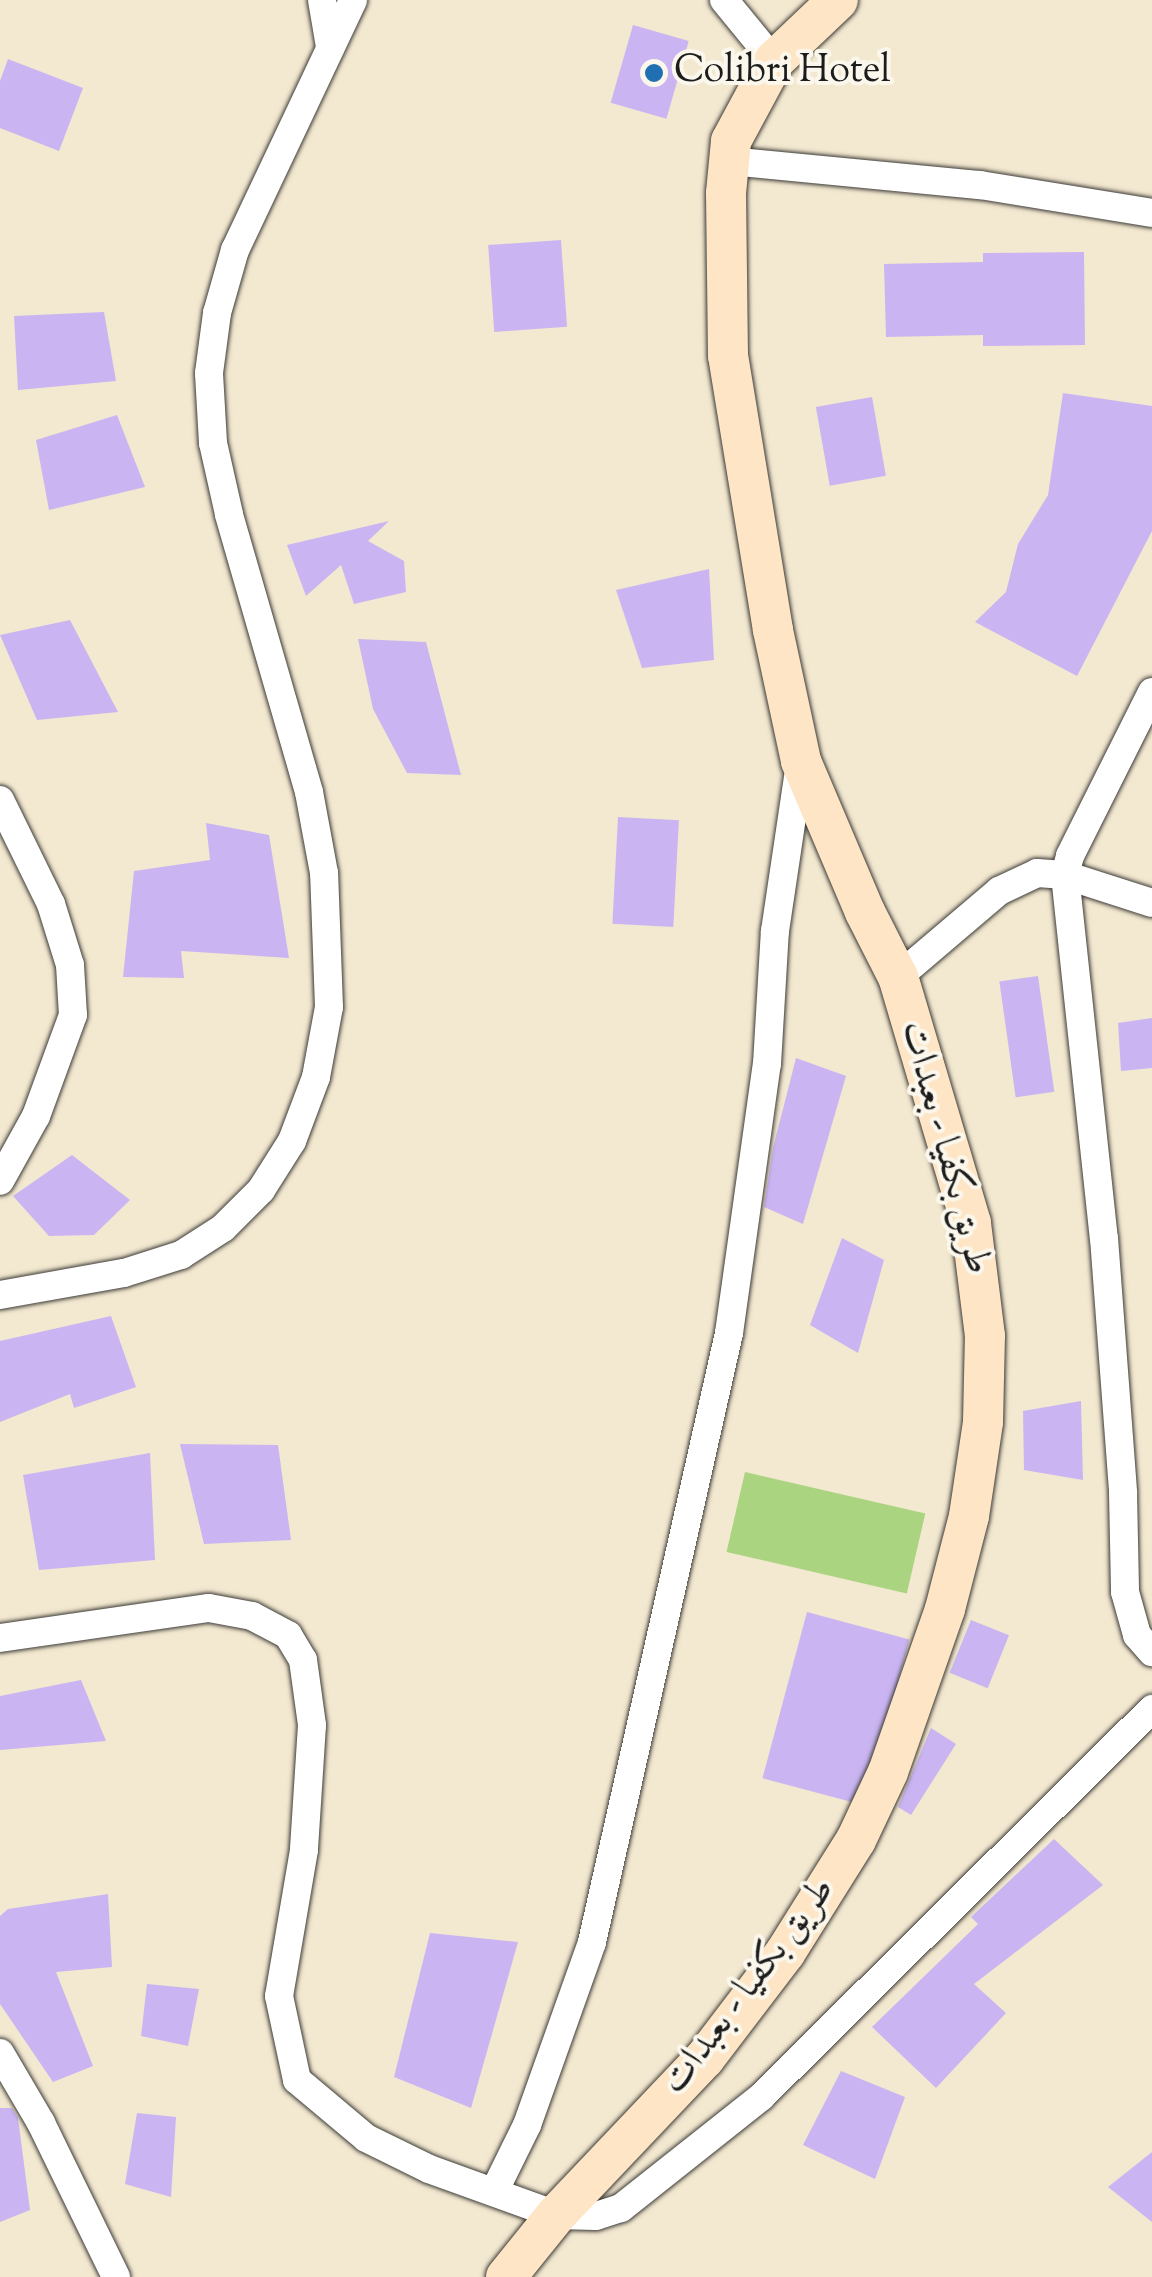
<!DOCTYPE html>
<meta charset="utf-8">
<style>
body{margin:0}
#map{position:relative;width:1152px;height:2277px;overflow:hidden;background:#f3e8d0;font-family:"Sorts Mill Goudy",Amiri,serif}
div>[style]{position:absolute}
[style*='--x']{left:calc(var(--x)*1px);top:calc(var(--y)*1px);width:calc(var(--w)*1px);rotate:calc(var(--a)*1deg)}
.green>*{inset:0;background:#aad480;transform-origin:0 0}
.building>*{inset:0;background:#cab5f2;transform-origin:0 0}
.roads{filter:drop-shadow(0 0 2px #3c3b37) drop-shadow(0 0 2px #3c3b37)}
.minor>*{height:28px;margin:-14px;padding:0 14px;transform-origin:14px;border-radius:14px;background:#fff}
.secondary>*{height:40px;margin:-20px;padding:0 20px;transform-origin:20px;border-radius:20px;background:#fee5c5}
.dots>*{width:28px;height:28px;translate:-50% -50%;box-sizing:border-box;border:5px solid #fbf7ec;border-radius:50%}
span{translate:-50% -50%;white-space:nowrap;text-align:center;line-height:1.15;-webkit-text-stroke:8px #fbf7ec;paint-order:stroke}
.poi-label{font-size:38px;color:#1c1c1c}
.left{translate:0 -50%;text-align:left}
.street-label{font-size:38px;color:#1c1c1c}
</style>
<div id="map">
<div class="green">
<i style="left:745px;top:1472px;width:185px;height:82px;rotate:13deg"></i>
</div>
<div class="building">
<i style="left:633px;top:25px;width:58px;height:81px;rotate:16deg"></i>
<i style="clip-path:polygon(8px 59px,83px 88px,59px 151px,0 128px,0 81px)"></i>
<i style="left:561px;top:240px;width:87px;height:73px;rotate:86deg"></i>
<i style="clip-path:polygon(1084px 252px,1085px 345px,983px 346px,983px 335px,886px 337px,884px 264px,983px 262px,983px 253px)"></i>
<i style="clip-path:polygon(104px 312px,116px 381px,18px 390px,14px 316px)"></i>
<i style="clip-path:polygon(1063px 393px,1152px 406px,1152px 531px,1077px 676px,975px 622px,1006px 592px,1018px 544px,1048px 495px)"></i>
<i style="left:872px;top:397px;width:80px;height:57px;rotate:80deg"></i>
<i style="clip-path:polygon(117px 415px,145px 487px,49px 510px,36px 440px)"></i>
<i style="clip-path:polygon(389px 521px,368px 541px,404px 561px,406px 592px,354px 604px,341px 565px,306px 596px,287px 545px)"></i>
<i style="clip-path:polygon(709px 569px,714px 660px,642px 668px,616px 590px)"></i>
<i style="clip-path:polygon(70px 620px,118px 712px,37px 720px,0 635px)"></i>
<i style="clip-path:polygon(358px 639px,426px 642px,461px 775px,407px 773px,373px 709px)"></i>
<i style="left:618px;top:817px;width:61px;height:107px;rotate:3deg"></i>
<i style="clip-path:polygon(206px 823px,269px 835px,289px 958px,181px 951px,184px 978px,123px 977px,134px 871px,210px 860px)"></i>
<i style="left:1038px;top:976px;width:117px;height:39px;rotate:82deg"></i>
<i style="clip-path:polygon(1152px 1018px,1152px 1068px,1121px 1071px,1118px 1023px)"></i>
<i style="clip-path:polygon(796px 1058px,846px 1076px,803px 1224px,764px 1207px,773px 1148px)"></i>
<i style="clip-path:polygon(72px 1155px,130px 1200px,94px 1235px,49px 1236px,13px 1196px)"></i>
<i style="clip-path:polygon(842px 1238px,884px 1260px,858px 1353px,810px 1325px)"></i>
<i style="clip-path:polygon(111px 1316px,136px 1387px,74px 1408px,70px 1394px,0 1422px,0 1341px)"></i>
<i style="clip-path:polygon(1081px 1401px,1083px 1480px,1024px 1470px,1023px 1411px)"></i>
<i style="clip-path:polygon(180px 1444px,278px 1445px,291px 1540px,204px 1544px)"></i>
<i style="clip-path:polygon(150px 1453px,155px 1560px,39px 1570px,23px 1475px)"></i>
<i style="left:807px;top:1612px;width:106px;height:172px;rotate:15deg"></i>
<i style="left:971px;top:1620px;width:41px;height:57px;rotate:22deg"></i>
<i style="clip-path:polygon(81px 1680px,106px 1741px,0 1750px,0 1696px)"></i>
<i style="clip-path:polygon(931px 1728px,956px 1744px,911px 1815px,898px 1807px)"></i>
<i style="clip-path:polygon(1054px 1839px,1103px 1885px,974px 1984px,1006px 2013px,936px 2088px,872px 2027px,978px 1924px,971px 1917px)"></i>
<i style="clip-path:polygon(108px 1894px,112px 1967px,56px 1972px,93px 2066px,53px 2082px,0 2004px,0 1916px,8px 1909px)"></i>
<i style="clip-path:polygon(430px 1933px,518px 1942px,471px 2108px,394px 2077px)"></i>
<i style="clip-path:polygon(147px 1984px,199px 1989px,188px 2046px,141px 2036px)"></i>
<i style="clip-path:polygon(841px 2071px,905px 2097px,875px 2179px,803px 2145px)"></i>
<i style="clip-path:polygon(0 2108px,12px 2108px,18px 2118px,30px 2210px,0 2222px)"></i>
<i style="clip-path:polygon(137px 2113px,176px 2117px,171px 2197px,125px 2184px)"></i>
<i style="clip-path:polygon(1152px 2152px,1152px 2222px,1108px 2187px)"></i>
</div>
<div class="roads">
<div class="minor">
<i style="--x:322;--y:0;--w:48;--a:80.3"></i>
<i style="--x:724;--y:0;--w:79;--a:50.7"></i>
<i style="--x:729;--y:161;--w:252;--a:5.5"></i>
<i style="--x:980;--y:185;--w:174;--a:9.2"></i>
<i style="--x:1152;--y:692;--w:183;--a:116.6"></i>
<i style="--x:1070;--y:856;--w:20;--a:105"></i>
<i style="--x:1065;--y:875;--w:365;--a:83.9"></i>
<i style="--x:1104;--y:1238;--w:256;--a:85.7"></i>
<i style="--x:1123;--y:1493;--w:99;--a:88.8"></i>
<i style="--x:1125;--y:1592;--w:45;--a:74.4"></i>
<i style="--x:1137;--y:1635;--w:23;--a:49"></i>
<i style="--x:0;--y:800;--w:116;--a:63.9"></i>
<i style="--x:51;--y:904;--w:64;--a:72.7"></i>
<i style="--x:70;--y:965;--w:50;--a:86.6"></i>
<i style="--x:73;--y:1015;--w:108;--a:110.1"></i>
<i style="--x:36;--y:1116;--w:74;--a:119"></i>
<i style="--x:898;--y:977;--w:133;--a:-40.4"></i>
<i style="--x:999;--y:891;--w:42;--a:-25.3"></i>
<i style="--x:1037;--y:873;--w:28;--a:4"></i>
<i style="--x:1065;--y:875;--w:91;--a:17.8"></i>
<i style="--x:0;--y:1295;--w:126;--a:-10.1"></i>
<i style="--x:124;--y:1273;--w:60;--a:-17.5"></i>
<i style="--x:181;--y:1255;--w:50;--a:-32.7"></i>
<i style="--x:223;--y:1228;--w:54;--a:-45"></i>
<i style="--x:261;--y:1190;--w:58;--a:-57.7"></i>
<i style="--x:292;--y:1141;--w:68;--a:-69.4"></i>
<i style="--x:316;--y:1077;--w:71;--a:-79.5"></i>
<i style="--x:329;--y:1007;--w:134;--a:-92.1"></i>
<i style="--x:324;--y:873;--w:82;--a:-100.5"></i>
<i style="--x:309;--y:792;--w:289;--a:-106.1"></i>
<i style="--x:229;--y:514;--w:73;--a:-102.7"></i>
<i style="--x:213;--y:443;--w:70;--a:-93.3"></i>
<i style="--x:209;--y:373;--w:61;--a:-82.4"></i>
<i style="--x:217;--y:313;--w:66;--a:-74.1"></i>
<i style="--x:235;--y:250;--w:276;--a:-64.7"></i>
<i style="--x:0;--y:1638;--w:211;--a:-8.2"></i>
<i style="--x:209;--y:1608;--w:44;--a:10.5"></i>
<i style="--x:252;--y:1616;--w:41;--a:27.8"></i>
<i style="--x:288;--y:1635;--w:29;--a:59"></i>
<i style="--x:303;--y:1660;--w:66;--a:82.1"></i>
<i style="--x:312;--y:1725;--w:125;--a:93.7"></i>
<i style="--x:304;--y:1850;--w:148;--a:99.7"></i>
<i style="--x:279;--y:1996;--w:86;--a:77.9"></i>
<i style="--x:297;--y:2080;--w:90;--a:40"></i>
<i style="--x:366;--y:2138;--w:70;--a:26.2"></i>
<i style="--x:429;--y:2169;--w:135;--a:19.9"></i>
<i style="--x:556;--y:2215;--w:40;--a:1.4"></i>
<i style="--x:596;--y:2216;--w:26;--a:-18"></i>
<i style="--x:621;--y:2208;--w:179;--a:-38.4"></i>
<i style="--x:761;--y:2097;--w:551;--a:-44.78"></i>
<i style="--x:0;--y:2053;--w:81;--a:59.6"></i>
<i style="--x:41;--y:2123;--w:171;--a:64"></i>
<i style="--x:494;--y:2192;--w:75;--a:-63.8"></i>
<i style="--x:527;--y:2125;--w:194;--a:-70.4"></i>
<i style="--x:592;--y:1942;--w:624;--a:-77.32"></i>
<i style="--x:729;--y:1333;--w:272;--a:-82"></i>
<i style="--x:767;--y:1064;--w:133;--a:-86.6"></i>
<i style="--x:775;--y:931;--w:170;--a:-81.5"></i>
</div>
<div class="secondary">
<i style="--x:506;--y:2277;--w:80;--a:-51.1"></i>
<i style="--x:556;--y:2215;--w:216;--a:-46.5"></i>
<i style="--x:705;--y:2058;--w:132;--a:-52.7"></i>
<i style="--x:785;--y:1953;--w:133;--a:-57.9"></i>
<i style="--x:856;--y:1840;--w:75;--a:-64.8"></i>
<i style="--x:888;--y:1772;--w:173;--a:-70.7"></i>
<i style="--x:945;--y:1609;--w:96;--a:-75.5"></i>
<i style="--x:969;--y:1516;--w:95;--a:-81.5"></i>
<i style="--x:983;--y:1422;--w:86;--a:-88.7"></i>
<i style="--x:985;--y:1336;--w:114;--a:-97.1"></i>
<i style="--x:971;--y:1223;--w:257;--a:-106.5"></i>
<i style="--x:898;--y:977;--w:73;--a:-116.9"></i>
<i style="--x:865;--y:912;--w:164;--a:-113"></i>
<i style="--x:801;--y:761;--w:134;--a:-102.1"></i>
<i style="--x:773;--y:630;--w:278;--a:-99.3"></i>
<i style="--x:728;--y:356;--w:163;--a:-90.7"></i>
<i style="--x:726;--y:193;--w:52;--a:-84.5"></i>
<i style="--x:731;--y:141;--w:91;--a:-61.7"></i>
<i style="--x:774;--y:61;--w:88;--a:-43.6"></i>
</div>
</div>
<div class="dots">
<i style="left:654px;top:73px;background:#1f6fb2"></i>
</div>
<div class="poi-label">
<span class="left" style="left:674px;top:73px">Colibri Hotel</span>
</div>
<div class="street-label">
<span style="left:944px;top:1148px;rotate:75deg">طريق بكفيا - بعبدات</span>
<span style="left:750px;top:1987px;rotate:-53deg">طريق بكفيا - بعبدات</span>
</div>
</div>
